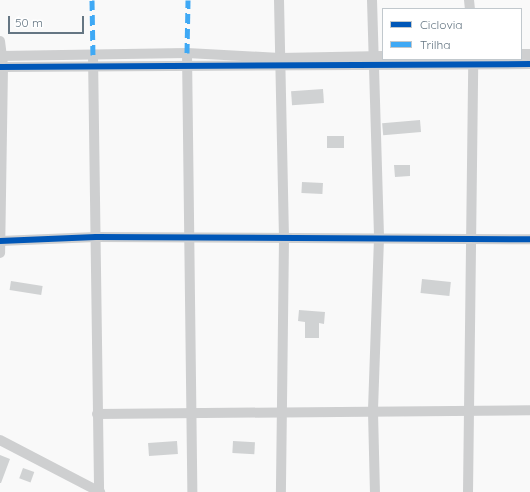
<!DOCTYPE html>
<style>
body{margin:0}
#map{position:relative;width:530px;height:492px;overflow:hidden;background:#f9f9f9;font-family:Quicksand,sans-serif}
div>[style]{position:absolute}
[style*='--x']{left:calc(var(--x)*1px);top:calc(var(--y)*1px);width:calc(var(--w)*1px);rotate:calc(var(--a)*1deg)}
.building>*{inset:0;background:#d0d2d3;transform-origin:0 0}
.minor>*{height:10px;margin:-5px;padding:0 5px;transform-origin:5px;border-radius:5px;background:#cecfd0}
.quiet>*{height:5px;margin-top:-2.5px;transform-origin:0;background:repeating-linear-gradient(90deg,#3fa9f5 0 10px,transparent 0 15px)}
.cycleway>*{height:6px;margin:-3px;padding:0 3px;transform-origin:3px;border-radius:3px;background:#0057b8}
span{translate:-50% -50%;white-space:nowrap;text-align:center;line-height:1.15;-webkit-text-stroke:4px #fff;paint-order:stroke}
.legend{position:absolute;left:382px;top:8px;width:140px;height:52px;box-sizing:border-box;background:#fff;border:1px solid #c1c8cd;margin:0;padding:5px 7px;list-style:none;font-size:12px;color:#657683}
.legend li{display:flex;align-items:center;gap:8px;height:20px}
.legend b{width:20px;border:1px solid #c1c8cd}
.scale{position:absolute;left:8px;top:16px;width:76px;height:18px;box-sizing:border-box;border:2px solid #657683;border-top:0;padding-left:5px;font-size:12px;line-height:14px;white-space:nowrap;color:#657683;-webkit-text-stroke:3px #fff;paint-order:stroke}
</style>
<div id="map">
<div class="building">
<i style="left:323px;top:89px;width:14px;height:32px;rotate:86deg"></i>
<i style="left:420px;top:120px;width:12px;height:38px;rotate:85deg"></i>
<i style="left:327px;top:136px;width:17px;height:12px"></i>
<i style="clip-path:polygon(394px 165px,410px 165px,410px 176px,395px 177px)"></i>
<i style="left:302px;top:182px;width:21px;height:11px;rotate:3deg"></i>
<i style="left:422px;top:279px;width:29px;height:14px;rotate:6deg"></i>
<i style="left:11px;top:281px;width:32px;height:9px;rotate:9deg"></i>
<i style="clip-path:polygon(299px 310px,325px 312px,324px 324px,319px 323px,319px 338px,305px 338px,305px 322px,298px 321px)"></i>
<i style="left:177px;top:441px;width:13px;height:29px;rotate:86deg"></i>
<i style="left:233px;top:441px;width:22px;height:12px;rotate:3deg"></i>
<i style="clip-path:polygon(0 455px,10px 459px,1px 483px,0 483px)"></i>
<i style="left:23px;top:468px;width:12px;height:11px;rotate:20deg"></i>
</div>
<div class="minor">
<i style="--x:279;--y:0;--w:239;--a:88.8"></i>
<i style="--x:284;--y:239;--w:253;--a:90.7"></i>
<i style="--x:372;--y:0;--w:238;--a:88.3"></i>
<i style="--x:379;--y:238;--w:174;--a:92"></i>
<i style="--x:373;--y:412;--w:80;--a:88.6"></i>
<i style="--x:469;--y:0;--w:9;--a:84"></i>
<i style="--x:0;--y:41;--w:26;--a:83"></i>
<i style="--x:3;--y:67;--w:186;--a:90.9"></i>
<i style="--x:187;--y:53;--w:439;--a:89.3"></i>
<i style="--x:521;--y:54;--w:9;--a:0"></i>
<i style="--x:93;--y:55;--w:437;--a:89.2"></i>
<i style="--x:0;--y:56;--w:187;--a:-0.9"></i>
<i style="--x:187;--y:53;--w:93;--a:3.1"></i>
<i style="--x:280;--y:58;--w:103;--a:-1.1"></i>
<i style="--x:0;--y:67;--w:530;--a:-0.32"></i>
<i style="--x:0;--y:241;--w:96;--a:-2.4"></i>
<i style="--x:96;--y:237;--w:434;--a:0.3"></i>
<i style="--x:97;--y:414;--w:433;--a:-0.5"></i>
<i style="--x:0;--y:440;--w:113;--a:27.5"></i>
<i style="--x:468;--y:492;--w:433;--a:-89.3"></i>
</div>
<div class="quiet">
<i style="--x:92;--y:0;--w:55;--a:89"></i>
<i style="--x:187;--y:53;--w:53;--a:-88.9"></i>
</div>
<div class="cycleway">
<i style="--x:0;--y:67;--w:530;--a:-0.32"></i>
<i style="--x:0;--y:241;--w:96;--a:-2.4"></i>
<i style="--x:96;--y:237;--w:434;--a:0.3"></i>
</div>
<ul class="legend">
<li><b style="height:5px;background:#0057b8"></b>Ciclovia</li>
<li><b style="height:5px;background:#3fa9f5"></b>Trilha</li>
</ul>
<div class="scale">50 m</div>
</div>
